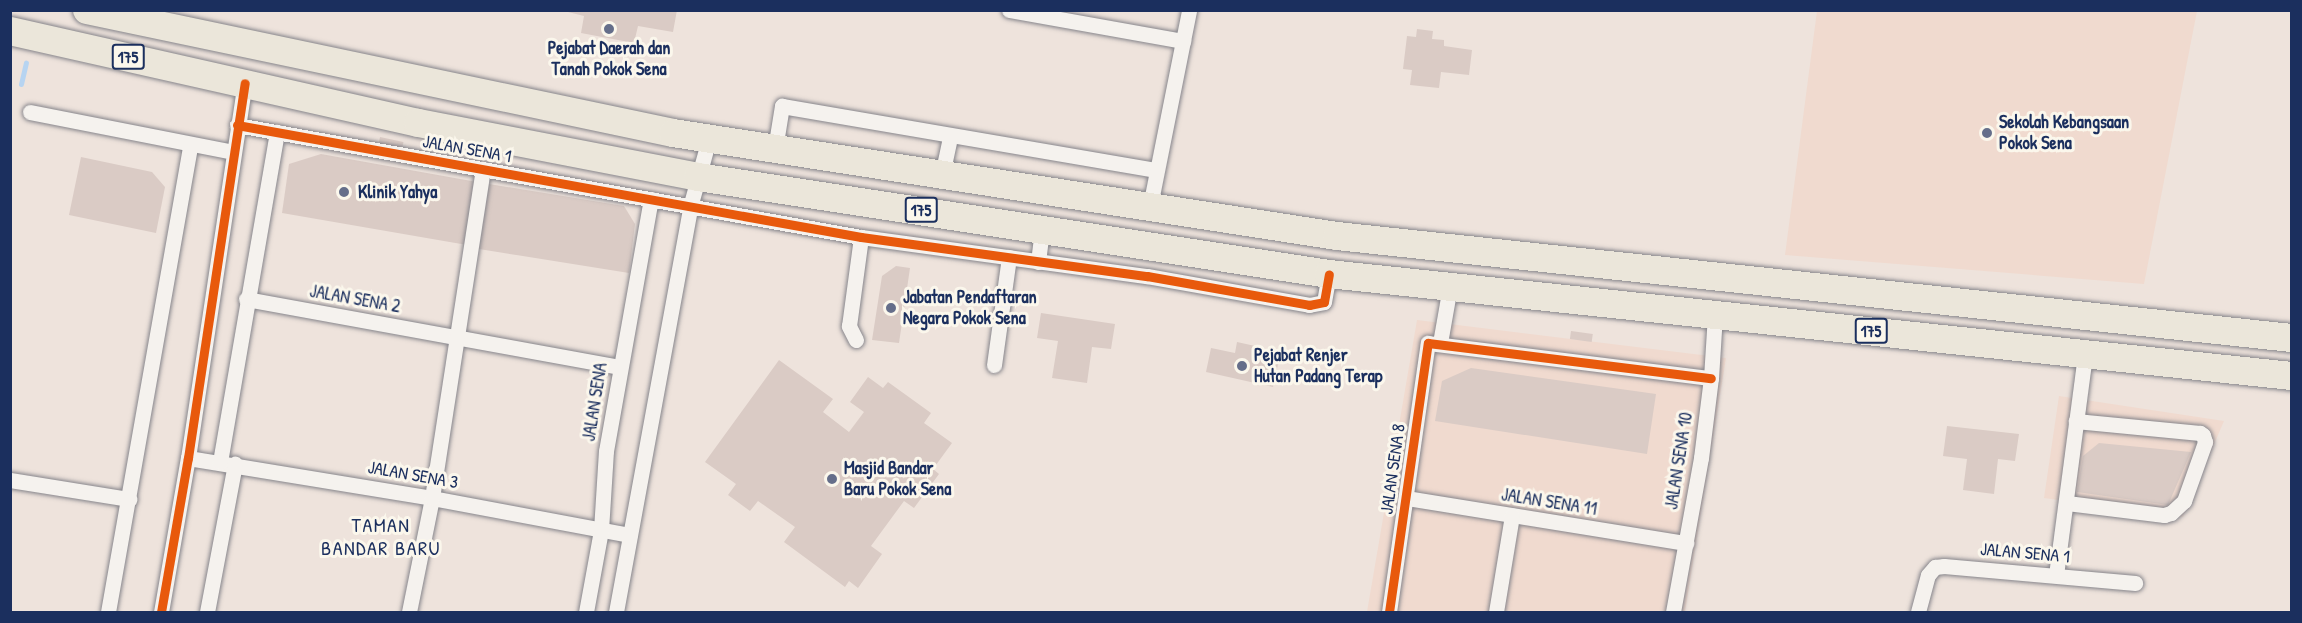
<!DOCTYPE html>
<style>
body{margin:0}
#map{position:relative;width:2302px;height:623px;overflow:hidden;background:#eee3dc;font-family:"Patrick Hand",sans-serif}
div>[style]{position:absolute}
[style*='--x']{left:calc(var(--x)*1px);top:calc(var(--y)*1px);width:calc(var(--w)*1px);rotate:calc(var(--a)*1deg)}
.built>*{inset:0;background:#f0dacf}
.stream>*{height:5px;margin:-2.5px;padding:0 2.5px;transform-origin:2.5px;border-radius:2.5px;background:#b7d4f1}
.building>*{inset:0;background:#dacbc5;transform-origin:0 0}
.roads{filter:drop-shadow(0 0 2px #86858b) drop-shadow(0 0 2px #86858b)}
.street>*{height:15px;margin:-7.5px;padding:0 7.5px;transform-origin:7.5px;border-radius:7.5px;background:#f5f2ee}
.highway>*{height:28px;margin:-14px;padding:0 14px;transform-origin:14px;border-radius:14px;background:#ebe6da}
.cycleway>*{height:9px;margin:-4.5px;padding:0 4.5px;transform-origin:4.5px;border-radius:4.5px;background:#e8590c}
.dots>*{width:16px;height:16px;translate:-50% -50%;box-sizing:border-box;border:3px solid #fbf7ec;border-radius:50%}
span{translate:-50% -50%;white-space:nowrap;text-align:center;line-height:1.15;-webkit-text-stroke:6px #fbf7ec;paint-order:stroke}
.shield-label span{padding:2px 4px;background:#fbf7ec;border:2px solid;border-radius:4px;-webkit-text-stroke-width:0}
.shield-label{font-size:16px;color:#1b2f5e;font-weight:700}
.poi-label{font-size:18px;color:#1b2f5e;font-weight:700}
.left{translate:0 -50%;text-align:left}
.street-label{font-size:18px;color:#1b2f5e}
.neighbourhood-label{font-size:20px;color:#1b2f5e;letter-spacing:1.5px}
.frame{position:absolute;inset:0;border:12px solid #1b2f5e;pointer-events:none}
</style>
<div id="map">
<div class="built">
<i style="clip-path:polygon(1817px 11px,2197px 11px,2144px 284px,1785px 255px)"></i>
<i style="clip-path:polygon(1417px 320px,1726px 358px,1685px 612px,1367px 612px)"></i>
<i style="clip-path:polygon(2059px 396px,2224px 421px,2183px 517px,2044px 498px)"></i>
</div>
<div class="stream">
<i style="--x:21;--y:84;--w:22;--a:-77"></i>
</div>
<div class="building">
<i style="clip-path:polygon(560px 10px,677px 10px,673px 32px,638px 26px,634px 43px,581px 33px,584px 16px)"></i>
<i style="clip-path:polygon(1417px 29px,1433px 31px,1432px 39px,1444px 40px,1444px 46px,1472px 50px,1469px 75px,1441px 72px,1439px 88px,1410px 85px,1412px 70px,1403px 69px,1407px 36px,1416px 37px)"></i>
<i style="left:380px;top:137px;width:24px;height:9px;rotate:12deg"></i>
<i style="clip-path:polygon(321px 154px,477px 182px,467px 245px,282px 213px,289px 164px)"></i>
<i style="clip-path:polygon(81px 157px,152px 172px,165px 187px,156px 233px,69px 215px)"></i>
<i style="clip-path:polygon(489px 184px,624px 206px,635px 224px,629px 273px,479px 249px)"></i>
<i style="clip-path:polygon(896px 266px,910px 268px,899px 343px,872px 340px,882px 276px)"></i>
<i style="clip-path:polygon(1041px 313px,1115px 324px,1111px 349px,1092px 347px,1087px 383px,1052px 378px,1058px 341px,1037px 338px)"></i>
<i style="left:1571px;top:331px;width:22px;height:8px;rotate:8deg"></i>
<i style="clip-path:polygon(1237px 342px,1255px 346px,1253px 354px,1279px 360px,1273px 387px,1206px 372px,1211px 348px,1235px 353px)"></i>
<i style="clip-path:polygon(779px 360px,833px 399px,823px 412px,849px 432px,864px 412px,850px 402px,868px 377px,883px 388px,888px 382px,931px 413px,924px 423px,952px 443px,933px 469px,939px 474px,914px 508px,904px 501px,871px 546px,882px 554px,858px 588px,849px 581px,845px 587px,784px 542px,795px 527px,758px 501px,750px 511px,728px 495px,736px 484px,705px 462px)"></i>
<i style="clip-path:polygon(1471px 368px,1656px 394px,1647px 454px,1435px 421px,1442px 381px)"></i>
<i style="clip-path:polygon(1947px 426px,2019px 434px,2015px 461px,1998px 459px,1994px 494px,1963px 490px,1967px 459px,1943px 456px)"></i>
<i style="clip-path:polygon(2099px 443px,2191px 452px,2168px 505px,2077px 492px,2083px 456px)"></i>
</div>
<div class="roads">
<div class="street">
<i style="--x:1009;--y:10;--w:177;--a:10.1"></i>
<i style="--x:30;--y:112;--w:207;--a:11.1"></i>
<i style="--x:237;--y:125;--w:634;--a:10.18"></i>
<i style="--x:861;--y:237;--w:289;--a:7.8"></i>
<i style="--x:1147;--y:276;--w:165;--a:10.1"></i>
<i style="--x:1309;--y:305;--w:15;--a:-11"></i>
<i style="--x:1324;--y:302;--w:28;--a:-80"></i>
<i style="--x:775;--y:149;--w:44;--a:-80.8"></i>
<i style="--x:782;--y:106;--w:380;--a:9.7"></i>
<i style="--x:942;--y:175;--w:40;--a:-78"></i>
<i style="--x:1150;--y:206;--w:200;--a:-78.7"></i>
<i style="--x:1038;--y:262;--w:34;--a:-83"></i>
<i style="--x:246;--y:299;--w:380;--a:10.3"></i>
<i style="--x:856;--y:340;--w:16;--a:-117"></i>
<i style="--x:849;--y:326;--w:90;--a:-82.3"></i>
<i style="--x:1440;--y:343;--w:58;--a:-80"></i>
<i style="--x:994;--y:365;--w:109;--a:-82.1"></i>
<i style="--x:188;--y:458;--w:247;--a:9.3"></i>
<i style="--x:432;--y:498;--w:201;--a:10.6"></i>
<i style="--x:220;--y:462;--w:335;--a:-80.2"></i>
<i style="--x:10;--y:480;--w:121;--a:9.1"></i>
<i style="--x:1407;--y:498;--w:283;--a:9.2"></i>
<i style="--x:2067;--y:503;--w:98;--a:7.1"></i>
<i style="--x:2164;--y:515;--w:7;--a:-16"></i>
<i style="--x:2171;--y:513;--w:18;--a:-43"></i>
<i style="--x:2184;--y:501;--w:63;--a:-70.4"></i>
<i style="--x:2205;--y:442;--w:7;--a:-106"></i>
<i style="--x:2203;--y:435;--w:4;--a:-146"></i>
<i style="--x:2200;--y:433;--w:125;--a:-174.5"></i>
<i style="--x:2056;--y:575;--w:223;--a:-82.5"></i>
<i style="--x:108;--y:612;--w:474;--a:-80"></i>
<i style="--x:161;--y:612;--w:156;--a:-80.1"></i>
<i style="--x:188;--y:458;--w:379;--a:-81.4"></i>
<i style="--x:207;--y:612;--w:151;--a:-79.3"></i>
<i style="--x:409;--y:612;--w:116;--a:-78.6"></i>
<i style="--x:432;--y:498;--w:333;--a:-81.2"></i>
<i style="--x:586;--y:612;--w:83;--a:-79.6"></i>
<i style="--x:601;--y:530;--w:79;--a:-86.4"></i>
<i style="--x:606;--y:451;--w:256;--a:-79.9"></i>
<i style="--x:616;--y:612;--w:412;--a:-79.6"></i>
<i style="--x:690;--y:207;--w:71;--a:-74.4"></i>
<i style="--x:1389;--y:612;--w:272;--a:-81.8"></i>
<i style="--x:1428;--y:343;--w:285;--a:7.1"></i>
<i style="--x:1496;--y:612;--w:98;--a:-80.6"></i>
<i style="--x:1673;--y:612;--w:157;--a:-79.7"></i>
<i style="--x:1701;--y:458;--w:81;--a:-82.9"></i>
<i style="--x:1711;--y:378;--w:63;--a:-86.4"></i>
<i style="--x:1918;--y:612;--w:38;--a:-75"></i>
<i style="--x:1928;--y:575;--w:11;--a:-49"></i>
<i style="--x:1935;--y:567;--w:9;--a:-6"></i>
<i style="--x:1944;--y:566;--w:192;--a:5.1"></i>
</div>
<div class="highway">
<i style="--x:87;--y:10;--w:599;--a:11.85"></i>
<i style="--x:673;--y:133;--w:672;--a:8.82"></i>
<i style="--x:1337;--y:236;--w:960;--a:6.1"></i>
<i style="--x:10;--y:31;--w:418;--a:12.7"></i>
<i style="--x:418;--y:123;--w:285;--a:10.9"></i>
<i style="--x:698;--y:177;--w:638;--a:8.74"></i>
<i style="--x:1329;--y:274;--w:968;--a:6.05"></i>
</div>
</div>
<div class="cycleway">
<i style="--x:237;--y:125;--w:634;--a:10.18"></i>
<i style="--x:861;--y:237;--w:289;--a:7.8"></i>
<i style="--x:1147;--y:276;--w:165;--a:10.1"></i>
<i style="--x:1309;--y:305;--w:15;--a:-11"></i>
<i style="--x:1324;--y:302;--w:28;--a:-80"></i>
<i style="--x:161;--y:612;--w:156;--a:-80.1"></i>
<i style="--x:188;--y:458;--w:379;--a:-81.4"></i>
<i style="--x:1389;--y:612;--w:272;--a:-81.8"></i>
<i style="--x:1428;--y:343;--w:285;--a:7.1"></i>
</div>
<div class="dots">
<i style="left:609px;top:29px;background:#656e8a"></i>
<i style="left:1987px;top:133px;background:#656e8a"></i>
<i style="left:344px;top:192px;background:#656e8a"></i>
<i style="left:891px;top:308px;background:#656e8a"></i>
<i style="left:1242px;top:366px;background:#656e8a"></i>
<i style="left:832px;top:479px;background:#656e8a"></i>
</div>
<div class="shield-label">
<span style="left:128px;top:57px">175</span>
<span style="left:921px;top:210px">175</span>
<span style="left:1871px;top:331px">175</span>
</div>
<div class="poi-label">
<span style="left:609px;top:59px">Pejabat Daerah dan<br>Tanah Pokok Sena</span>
<span class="left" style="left:1999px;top:133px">Sekolah Kebangsaan<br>Pokok Sena</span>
<span class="left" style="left:358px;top:192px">Klinik Yahya</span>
<span class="left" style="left:903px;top:308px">Jabatan Pendaftaran<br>Negara Pokok Sena</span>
<span class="left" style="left:1254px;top:366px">Pejabat Renjer<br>Hutan Padang Terap</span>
<span class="left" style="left:844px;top:479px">Masjid Bandar<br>Baru Pokok Sena</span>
</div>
<div class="street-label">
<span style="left:467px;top:149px;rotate:10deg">JALAN SENA 1</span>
<span style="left:355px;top:299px;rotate:10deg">JALAN SENA 2</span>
<span style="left:595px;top:402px;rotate:-81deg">JALAN SENA</span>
<span style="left:1679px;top:461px;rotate:-81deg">JALAN SENA 10</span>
<span style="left:1393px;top:469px;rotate:-82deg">JALAN SENA 8</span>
<span style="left:413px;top:475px;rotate:10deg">JALAN SENA 3</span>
<span style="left:1549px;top:502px;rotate:9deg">JALAN SENA 11</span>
<span style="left:2025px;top:553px;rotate:5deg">JALAN SENA 1</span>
</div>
<div class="neighbourhood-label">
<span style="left:381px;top:536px">TAMAN<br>BANDAR BARU</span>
</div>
<div class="frame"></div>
</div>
